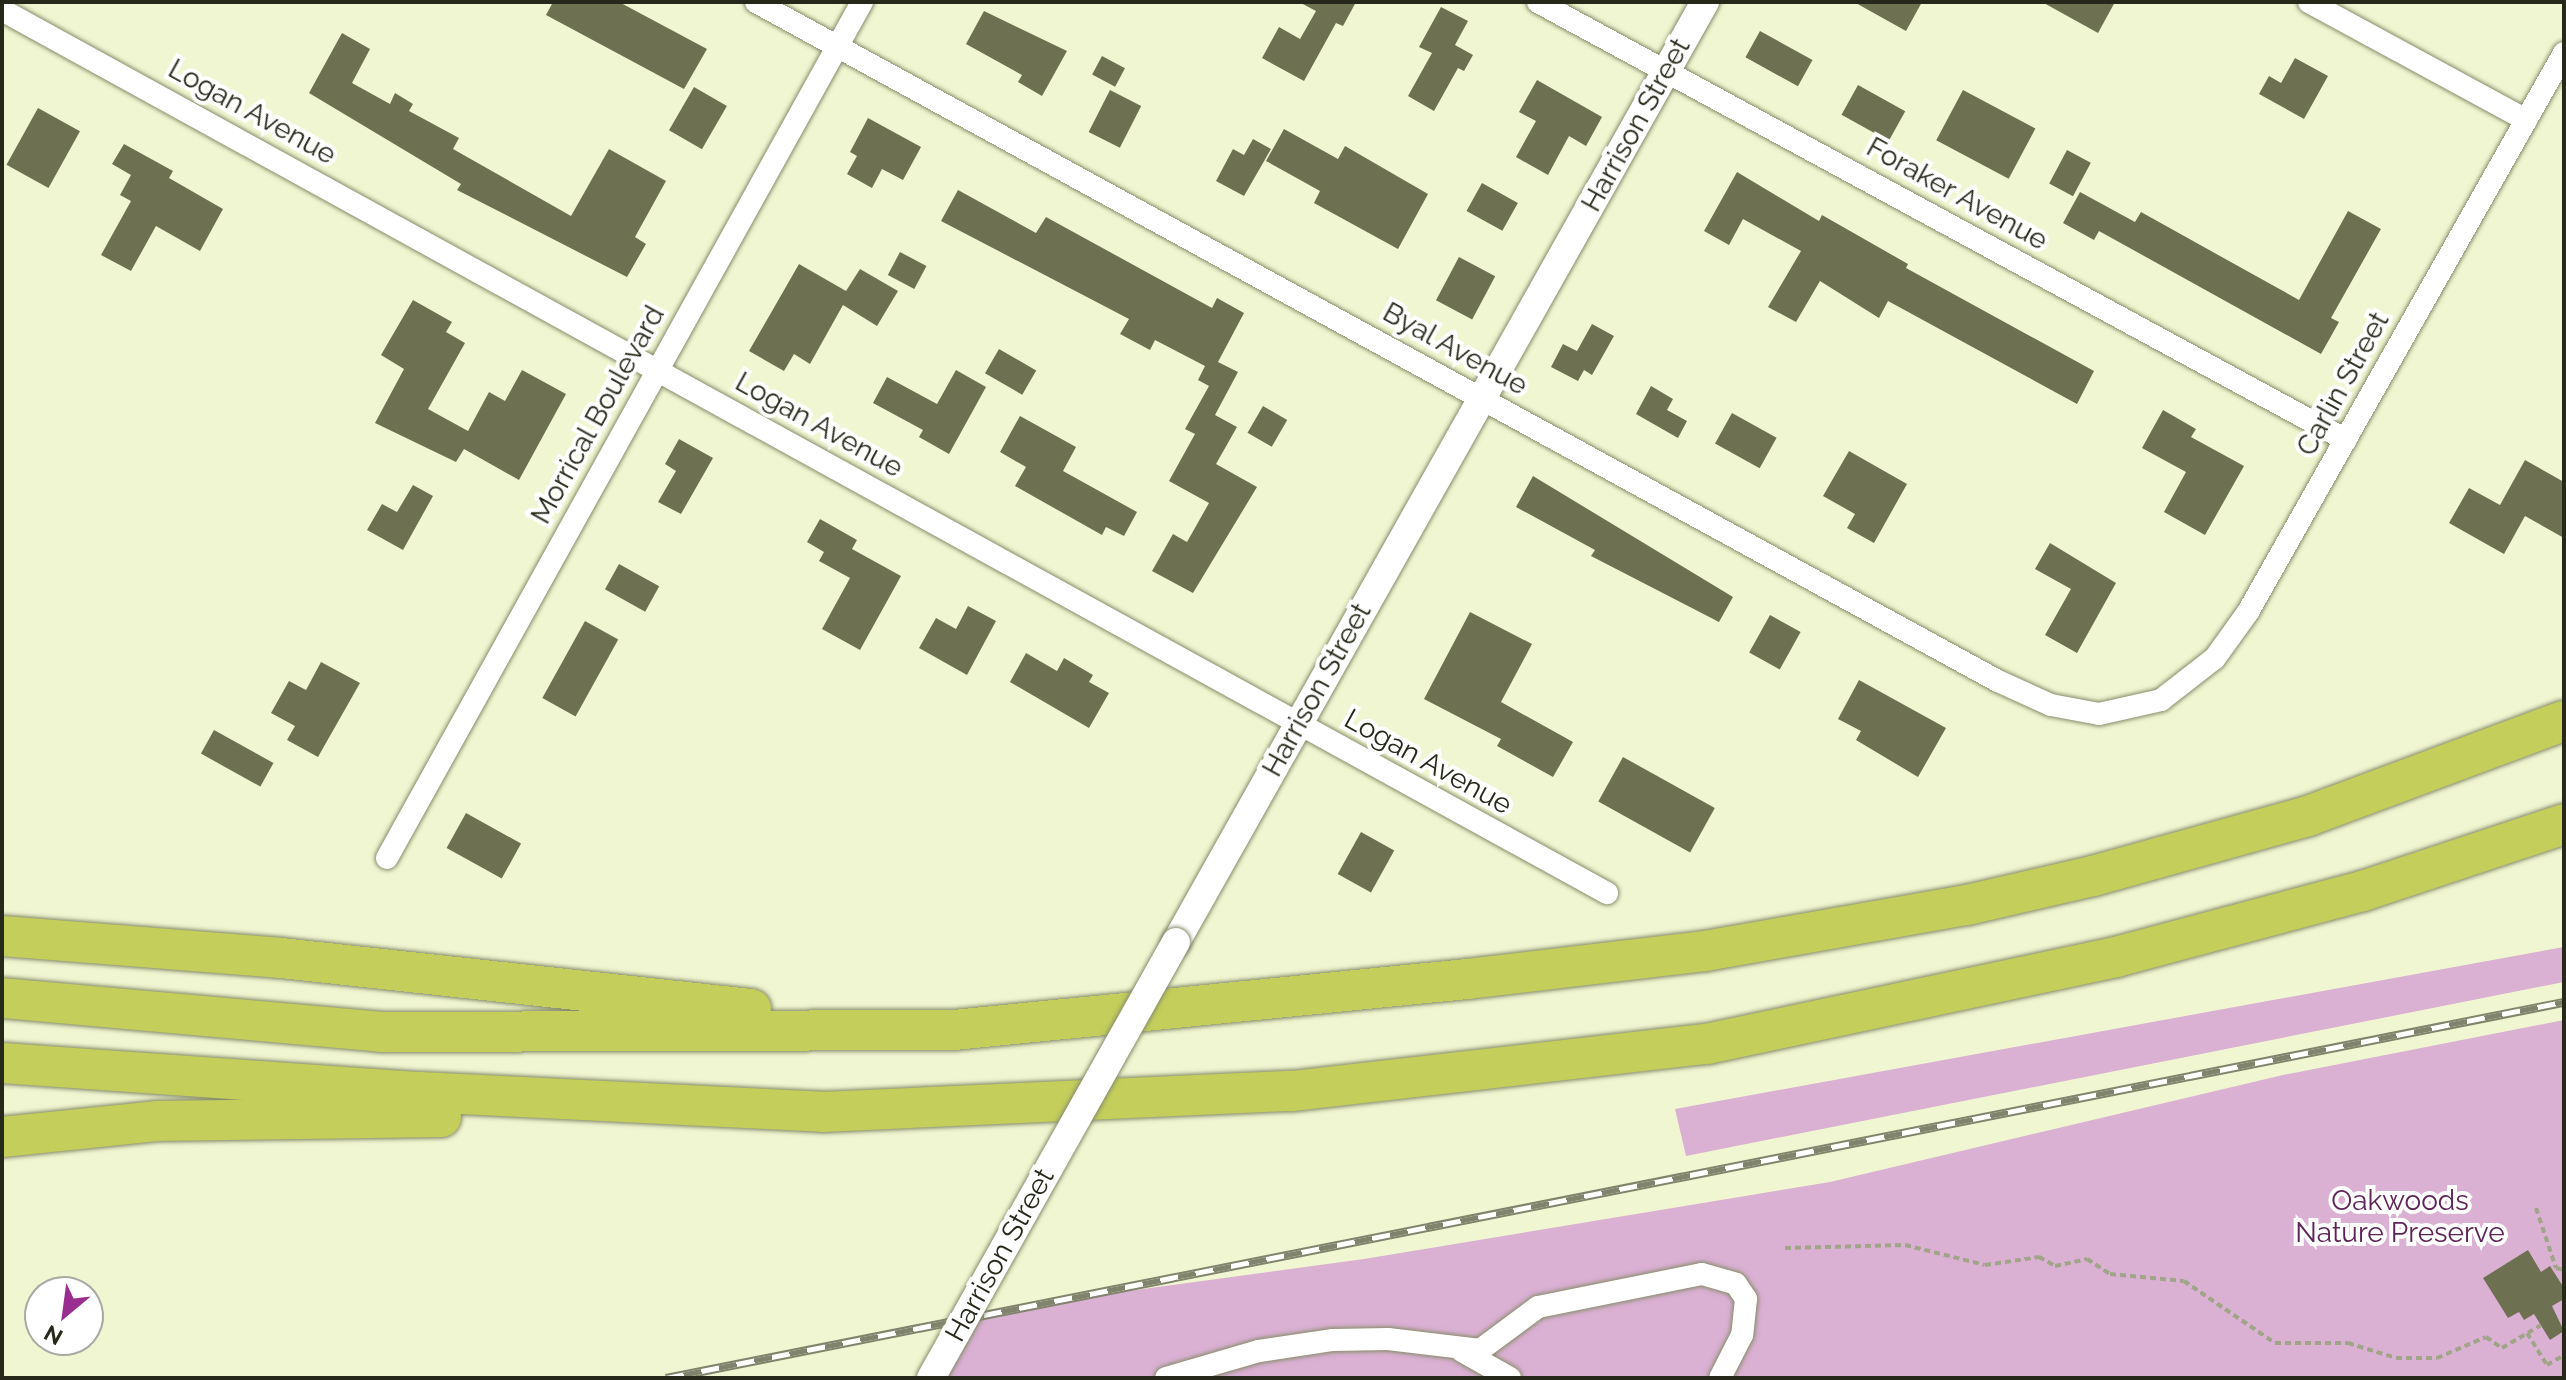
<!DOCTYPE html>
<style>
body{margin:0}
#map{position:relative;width:2566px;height:1380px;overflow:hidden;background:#f1f6d2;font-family:Raleway,sans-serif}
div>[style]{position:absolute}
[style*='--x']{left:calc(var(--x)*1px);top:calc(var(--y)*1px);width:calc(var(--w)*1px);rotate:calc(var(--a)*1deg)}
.green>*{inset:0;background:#dab0d3}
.building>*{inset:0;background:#6d7151;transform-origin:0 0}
.path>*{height:4px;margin-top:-2px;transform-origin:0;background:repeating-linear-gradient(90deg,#a1a489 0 6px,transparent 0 10px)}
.roads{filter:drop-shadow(0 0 2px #878c6b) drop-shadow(0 0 2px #878c6b)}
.minor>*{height:22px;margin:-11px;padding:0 11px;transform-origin:11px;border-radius:11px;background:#fff}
.tertiary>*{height:28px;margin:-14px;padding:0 14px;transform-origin:14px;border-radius:14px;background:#fff}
.motorway>*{height:40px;margin:-20px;padding:0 20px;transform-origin:20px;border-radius:20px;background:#c3ce5b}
.rail>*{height:9px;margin-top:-4.5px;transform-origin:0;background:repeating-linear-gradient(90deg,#fff 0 18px,#81846c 0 36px);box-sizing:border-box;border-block:2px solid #81846c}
.bridges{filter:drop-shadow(0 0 2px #878c6b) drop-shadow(0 0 2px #878c6b)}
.tertiary-bridge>*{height:28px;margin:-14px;padding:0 14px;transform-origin:14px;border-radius:14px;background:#fff}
span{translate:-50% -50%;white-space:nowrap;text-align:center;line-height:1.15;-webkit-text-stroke:8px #fff;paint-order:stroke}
.street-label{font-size:28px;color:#26281a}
.park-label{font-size:28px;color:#5e2458}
.frame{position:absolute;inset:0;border:4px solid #26281a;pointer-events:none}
.north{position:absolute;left:24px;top:1276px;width:80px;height:80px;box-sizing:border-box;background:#fff;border:2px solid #a8a9a3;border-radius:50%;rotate:209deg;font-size:22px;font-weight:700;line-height:32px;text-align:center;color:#26281a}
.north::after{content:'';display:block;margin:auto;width:28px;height:36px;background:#992e90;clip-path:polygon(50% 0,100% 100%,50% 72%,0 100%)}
</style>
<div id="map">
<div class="green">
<i style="clip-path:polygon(2564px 947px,2564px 982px,1686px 1156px,1675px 1109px)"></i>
<i style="clip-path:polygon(2564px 1020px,2564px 1378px,931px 1378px,967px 1313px,1364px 1259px,1830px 1182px,2283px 1075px)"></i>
</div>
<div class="building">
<i style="clip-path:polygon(553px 2px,619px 2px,707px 49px,684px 89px,546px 15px)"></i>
<i style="clip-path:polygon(1299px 2px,1356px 2px,1343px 26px,1336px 23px,1304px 81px,1262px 58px,1279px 27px,1300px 39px,1316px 11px)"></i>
<i style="clip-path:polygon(1854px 2px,1922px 2px,1906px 31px)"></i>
<i style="clip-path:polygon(2042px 2px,2115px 2px,2098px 33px)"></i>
<i style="clip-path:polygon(1441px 7px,1468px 21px,1455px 45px,1473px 55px,1464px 71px,1458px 68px,1434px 111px,1408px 96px,1432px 53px,1419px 47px)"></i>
<i style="clip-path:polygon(984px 11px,1067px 51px,1042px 96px,1018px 82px,1022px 75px,966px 44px)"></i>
<i style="left:1760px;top:31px;width:60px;height:30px;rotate:29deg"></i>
<i style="clip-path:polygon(342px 33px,370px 49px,352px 83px,390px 104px,395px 93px,413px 104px,409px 111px,459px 138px,453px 149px,571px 216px,609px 149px,666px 181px,635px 237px,646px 244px,627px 277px,457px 190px,461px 184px,309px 93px)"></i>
<i style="left:1102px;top:56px;width:26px;height:21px;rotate:28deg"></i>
<i style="clip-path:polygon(2295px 58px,2328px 76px,2304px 119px,2259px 94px,2269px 76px,2281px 83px)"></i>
<i style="clip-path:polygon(1537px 80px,1602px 117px,1586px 146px,1569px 136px,1548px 175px,1516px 157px,1536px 121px,1519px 112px)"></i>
<i style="left:1858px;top:85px;width:54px;height:34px;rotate:29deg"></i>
<i style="left:694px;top:87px;width:38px;height:50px;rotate:30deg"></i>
<i style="left:1110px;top:90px;width:35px;height:47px;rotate:27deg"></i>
<i style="left:1963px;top:90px;width:82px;height:57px;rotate:28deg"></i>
<i style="left:38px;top:108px;width:48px;height:65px;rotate:29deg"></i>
<i style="clip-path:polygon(868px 118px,921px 147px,903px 180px,882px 169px,872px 188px,847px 174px,857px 156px,850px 152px)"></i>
<i style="clip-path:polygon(1284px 129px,1338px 159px,1345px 146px,1428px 194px,1398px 249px,1314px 203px,1320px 191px,1266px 161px)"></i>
<i style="clip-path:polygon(1253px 139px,1271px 149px,1244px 196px,1216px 181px,1233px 149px,1244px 155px)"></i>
<i style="clip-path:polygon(124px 144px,173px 171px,169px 178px,223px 209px,200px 251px,156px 226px,131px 271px,101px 255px,131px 201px,120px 195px,131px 175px,112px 164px)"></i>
<i style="left:2067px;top:150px;width:27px;height:38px;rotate:28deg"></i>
<i style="clip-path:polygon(1737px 172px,1819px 221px,1822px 215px,1908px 264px,1906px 268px,2094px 371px,2077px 404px,1888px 301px,1879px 318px,1820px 281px,1796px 322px,1768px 307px,1801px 251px,1743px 219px,1729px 245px,1704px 231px)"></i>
<i style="left:1482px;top:183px;width:41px;height:32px;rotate:29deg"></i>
<i style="clip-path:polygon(958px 190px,1036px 233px,1046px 217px,1212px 308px,1217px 298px,1244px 313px,1218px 362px,1238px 372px,1215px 415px,1237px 427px,1216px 464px,1257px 487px,1193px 593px,1152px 571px,1173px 534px,1187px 542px,1209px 503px,1169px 481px,1195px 434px,1185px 429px,1209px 386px,1198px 380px,1205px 366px,1155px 340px,1150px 350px,1120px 334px,1129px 319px,941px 221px)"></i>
<i style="clip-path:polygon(2080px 192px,2135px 222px,2141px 212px,2299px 300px,2348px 211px,2381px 229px,2331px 318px,2339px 322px,2321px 354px,2099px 231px,2094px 240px,2063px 223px)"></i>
<i style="left:900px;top:252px;width:30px;height:26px;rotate:28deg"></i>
<i style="left:1459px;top:257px;width:41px;height:49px;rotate:28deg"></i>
<i style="clip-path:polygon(799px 264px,846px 291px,860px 269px,898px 291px,877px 326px,843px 305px,810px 364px,794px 354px,784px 371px,749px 351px)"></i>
<i style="clip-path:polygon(413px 300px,452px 322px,446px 332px,465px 343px,428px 409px,468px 431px,489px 392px,505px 401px,522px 370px,566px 394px,519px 480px,464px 449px,456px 462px,375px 423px,404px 369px,381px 355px)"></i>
<i style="clip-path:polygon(1592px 324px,1614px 336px,1592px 375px,1584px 370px,1578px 381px,1551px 367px,1563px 344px,1577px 351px)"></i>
<i style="left:999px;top:349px;width:43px;height:28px;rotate:30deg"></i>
<i style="clip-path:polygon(956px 370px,986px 387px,949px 454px,919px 437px,923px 430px,873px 403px,887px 377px,937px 404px)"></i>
<i style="clip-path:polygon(1651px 386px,1673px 399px,1667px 410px,1687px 421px,1678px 438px,1636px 414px)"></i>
<i style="left:1263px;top:406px;width:28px;height:31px;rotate:30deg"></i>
<i style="clip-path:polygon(2163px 410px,2196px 429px,2191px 437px,2244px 466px,2205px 535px,2164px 512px,2186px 472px,2142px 448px)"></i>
<i style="left:1732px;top:413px;width:51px;height:35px;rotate:29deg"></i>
<i style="clip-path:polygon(1020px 416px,1076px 447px,1063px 471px,1137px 512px,1124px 536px,1106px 527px,1102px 535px,1015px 486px,1026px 467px,1000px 452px)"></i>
<i style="clip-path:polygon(679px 439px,713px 458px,681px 514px,658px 502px,676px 471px,665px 464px)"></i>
<i style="clip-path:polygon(1849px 451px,1907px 484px,1874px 543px,1847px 528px,1855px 514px,1823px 496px)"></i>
<i style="clip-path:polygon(2525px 460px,2564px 482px,2564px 538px,2525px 516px,2504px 554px,2449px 523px,2469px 488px,2500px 505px)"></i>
<i style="clip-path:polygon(1533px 476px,1733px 597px,1719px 622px,1591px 556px,1595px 550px,1516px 507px)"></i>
<i style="clip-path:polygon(413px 485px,433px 496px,403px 550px,367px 530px,382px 504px,397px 512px)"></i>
<i style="clip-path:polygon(820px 519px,857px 540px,852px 549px,901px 576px,860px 650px,822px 629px,850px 578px,819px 561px,824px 552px,807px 542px)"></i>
<i style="clip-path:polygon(2050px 543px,2116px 583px,2077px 653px,2045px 635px,2071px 589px,2035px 569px)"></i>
<i style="left:619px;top:564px;width:46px;height:29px;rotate:29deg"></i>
<i style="clip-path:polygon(968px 606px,996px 621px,967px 675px,919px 648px,936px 618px,956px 629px)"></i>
<i style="clip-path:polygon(1470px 612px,1532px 644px,1501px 702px,1573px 742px,1553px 777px,1497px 746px,1501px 739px,1424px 699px)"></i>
<i style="left:1770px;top:615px;width:35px;height:43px;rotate:29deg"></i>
<i style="left:585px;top:621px;width:38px;height:88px;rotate:29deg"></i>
<i style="clip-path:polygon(1026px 653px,1057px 671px,1064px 658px,1093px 675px,1089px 682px,1109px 693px,1089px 728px,1010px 682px)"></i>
<i style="clip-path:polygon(321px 662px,360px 683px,318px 757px,287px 740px,295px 726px,271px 713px,289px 681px,306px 690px)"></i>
<i style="clip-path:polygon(1859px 680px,1946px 728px,1918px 777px,1856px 740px,1861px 731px,1838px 719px)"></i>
<i style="left:214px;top:730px;width:68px;height:27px;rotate:29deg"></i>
<i style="left:1623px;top:757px;width:105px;height:51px;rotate:29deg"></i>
<i style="left:466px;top:813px;width:63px;height:40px;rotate:29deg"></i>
<i style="left:1361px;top:832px;width:38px;height:48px;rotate:29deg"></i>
<i style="clip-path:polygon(2528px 1250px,2541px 1272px,2550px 1266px,2564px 1288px,2564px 1299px,2552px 1306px,2564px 1331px,2550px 1340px,2534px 1314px,2524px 1320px,2519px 1312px,2508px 1318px,2483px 1278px)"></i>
</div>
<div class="path">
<i style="--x:2536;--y:1208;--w:63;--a:71.6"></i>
<i style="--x:2556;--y:1268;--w:8;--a:14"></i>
<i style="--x:1785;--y:1248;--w:120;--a:-1.4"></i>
<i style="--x:1905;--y:1245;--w:82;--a:14"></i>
<i style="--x:1985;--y:1265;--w:55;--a:-8.4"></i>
<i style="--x:2039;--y:1257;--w:18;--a:29"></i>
<i style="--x:2055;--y:1266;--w:33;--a:-12"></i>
<i style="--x:2087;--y:1259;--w:27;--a:33"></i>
<i style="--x:2110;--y:1274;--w:74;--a:5.4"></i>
<i style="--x:2184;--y:1281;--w:110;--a:34.3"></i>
<i style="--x:2275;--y:1343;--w:73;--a:0"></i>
<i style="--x:2348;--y:1343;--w:50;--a:17.4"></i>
<i style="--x:2396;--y:1358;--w:41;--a:0"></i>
<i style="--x:2437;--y:1358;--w:53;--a:-23.2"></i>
<i style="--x:2486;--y:1337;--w:19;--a:35"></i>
<i style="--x:2502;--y:1348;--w:45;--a:-30.5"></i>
<i style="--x:2527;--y:1333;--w:38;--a:58"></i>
<i style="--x:2547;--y:1365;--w:20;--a:-30"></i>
</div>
<div class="roads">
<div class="minor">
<i style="--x:756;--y:2;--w:1415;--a:28.67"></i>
<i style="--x:1998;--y:681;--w:58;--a:24.4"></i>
<i style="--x:2051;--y:705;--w:49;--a:10.6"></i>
<i style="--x:2099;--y:714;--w:64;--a:-12.7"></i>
<i style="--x:2161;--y:700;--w:68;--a:-37.9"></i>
<i style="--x:2215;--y:658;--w:57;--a:-54.3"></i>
<i style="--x:2248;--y:612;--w:642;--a:-60.52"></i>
<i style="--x:1538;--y:2;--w:919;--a:28.46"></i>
<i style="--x:2309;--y:2;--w:247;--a:28.5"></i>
<i style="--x:2;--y:10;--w:1832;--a:28.82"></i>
<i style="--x:387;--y:858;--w:979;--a:-60.97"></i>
<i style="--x:1462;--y:1351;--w:55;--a:29.4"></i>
<i style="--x:1166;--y:1378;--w:97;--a:-16.2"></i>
<i style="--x:1259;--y:1351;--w:75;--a:-8.5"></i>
<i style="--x:1333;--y:1340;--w:55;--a:-1"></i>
<i style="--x:1388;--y:1339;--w:93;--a:6.8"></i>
<i style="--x:1480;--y:1350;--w:72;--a:-36.6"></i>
<i style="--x:1538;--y:1307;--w:167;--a:-11.4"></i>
<i style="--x:1702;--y:1274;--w:35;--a:16"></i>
<i style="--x:1736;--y:1284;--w:18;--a:56"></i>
<i style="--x:1746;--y:1299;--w:36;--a:96"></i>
<i style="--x:1742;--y:1335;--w:48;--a:117.1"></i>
</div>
<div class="tertiary">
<i style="--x:1176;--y:942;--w:1079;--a:-60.63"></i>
</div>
<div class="motorway">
<i style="--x:2;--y:936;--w:280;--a:4.5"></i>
<i style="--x:281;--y:958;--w:473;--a:6.2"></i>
<i style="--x:2;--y:998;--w:381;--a:5.1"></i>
<i style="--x:381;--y:1032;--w:573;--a:-0.2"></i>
<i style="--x:954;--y:1030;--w:516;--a:-5.68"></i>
<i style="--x:1467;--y:979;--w:240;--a:-6.7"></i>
<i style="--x:1705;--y:951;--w:266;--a:-10"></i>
<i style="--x:1967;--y:905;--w:129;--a:-13"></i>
<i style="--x:2093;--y:876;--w:223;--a:-15.6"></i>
<i style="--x:2308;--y:816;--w:273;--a:-20.4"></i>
<i style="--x:2;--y:1063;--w:419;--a:4"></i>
<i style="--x:420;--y:1092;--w:403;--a:2.8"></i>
<i style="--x:823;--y:1112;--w:469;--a:-2.6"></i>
<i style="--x:1292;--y:1091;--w:418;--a:-6.5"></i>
<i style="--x:1707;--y:1044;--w:418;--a:-12"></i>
<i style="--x:2116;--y:957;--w:256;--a:-15"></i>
<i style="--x:2363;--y:891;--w:212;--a:-18.4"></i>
<i style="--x:2;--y:1137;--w:155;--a:-5.9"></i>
<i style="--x:156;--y:1121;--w:285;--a:-0.8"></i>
</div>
</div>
<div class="rail">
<i style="--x:666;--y:1378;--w:1935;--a:-11.21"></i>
</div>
<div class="bridges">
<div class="tertiary-bridge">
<i style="--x:931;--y:1378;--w:500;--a:-60.67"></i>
</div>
</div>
<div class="street-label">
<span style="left:252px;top:112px;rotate:29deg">Logan Avenue</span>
<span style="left:1636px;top:125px;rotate:-61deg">Harrison Street</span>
<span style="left:1957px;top:194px;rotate:29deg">Foraker Avenue</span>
<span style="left:1455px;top:349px;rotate:29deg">Byal Avenue</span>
<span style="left:2343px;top:384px;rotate:-61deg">Carlin Street</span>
<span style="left:598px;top:415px;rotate:-61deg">Morrical Boulevard</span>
<span style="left:819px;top:425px;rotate:29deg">Logan Avenue</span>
<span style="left:1317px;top:690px;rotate:-61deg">Harrison Street</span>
<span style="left:1428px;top:762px;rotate:29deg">Logan Avenue</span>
<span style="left:1000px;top:1255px;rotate:-61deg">Harrison Street</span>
</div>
<div class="park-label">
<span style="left:2400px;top:1217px">Oakwoods<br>Nature Preserve</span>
</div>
<div class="frame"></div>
<div class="north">N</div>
</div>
